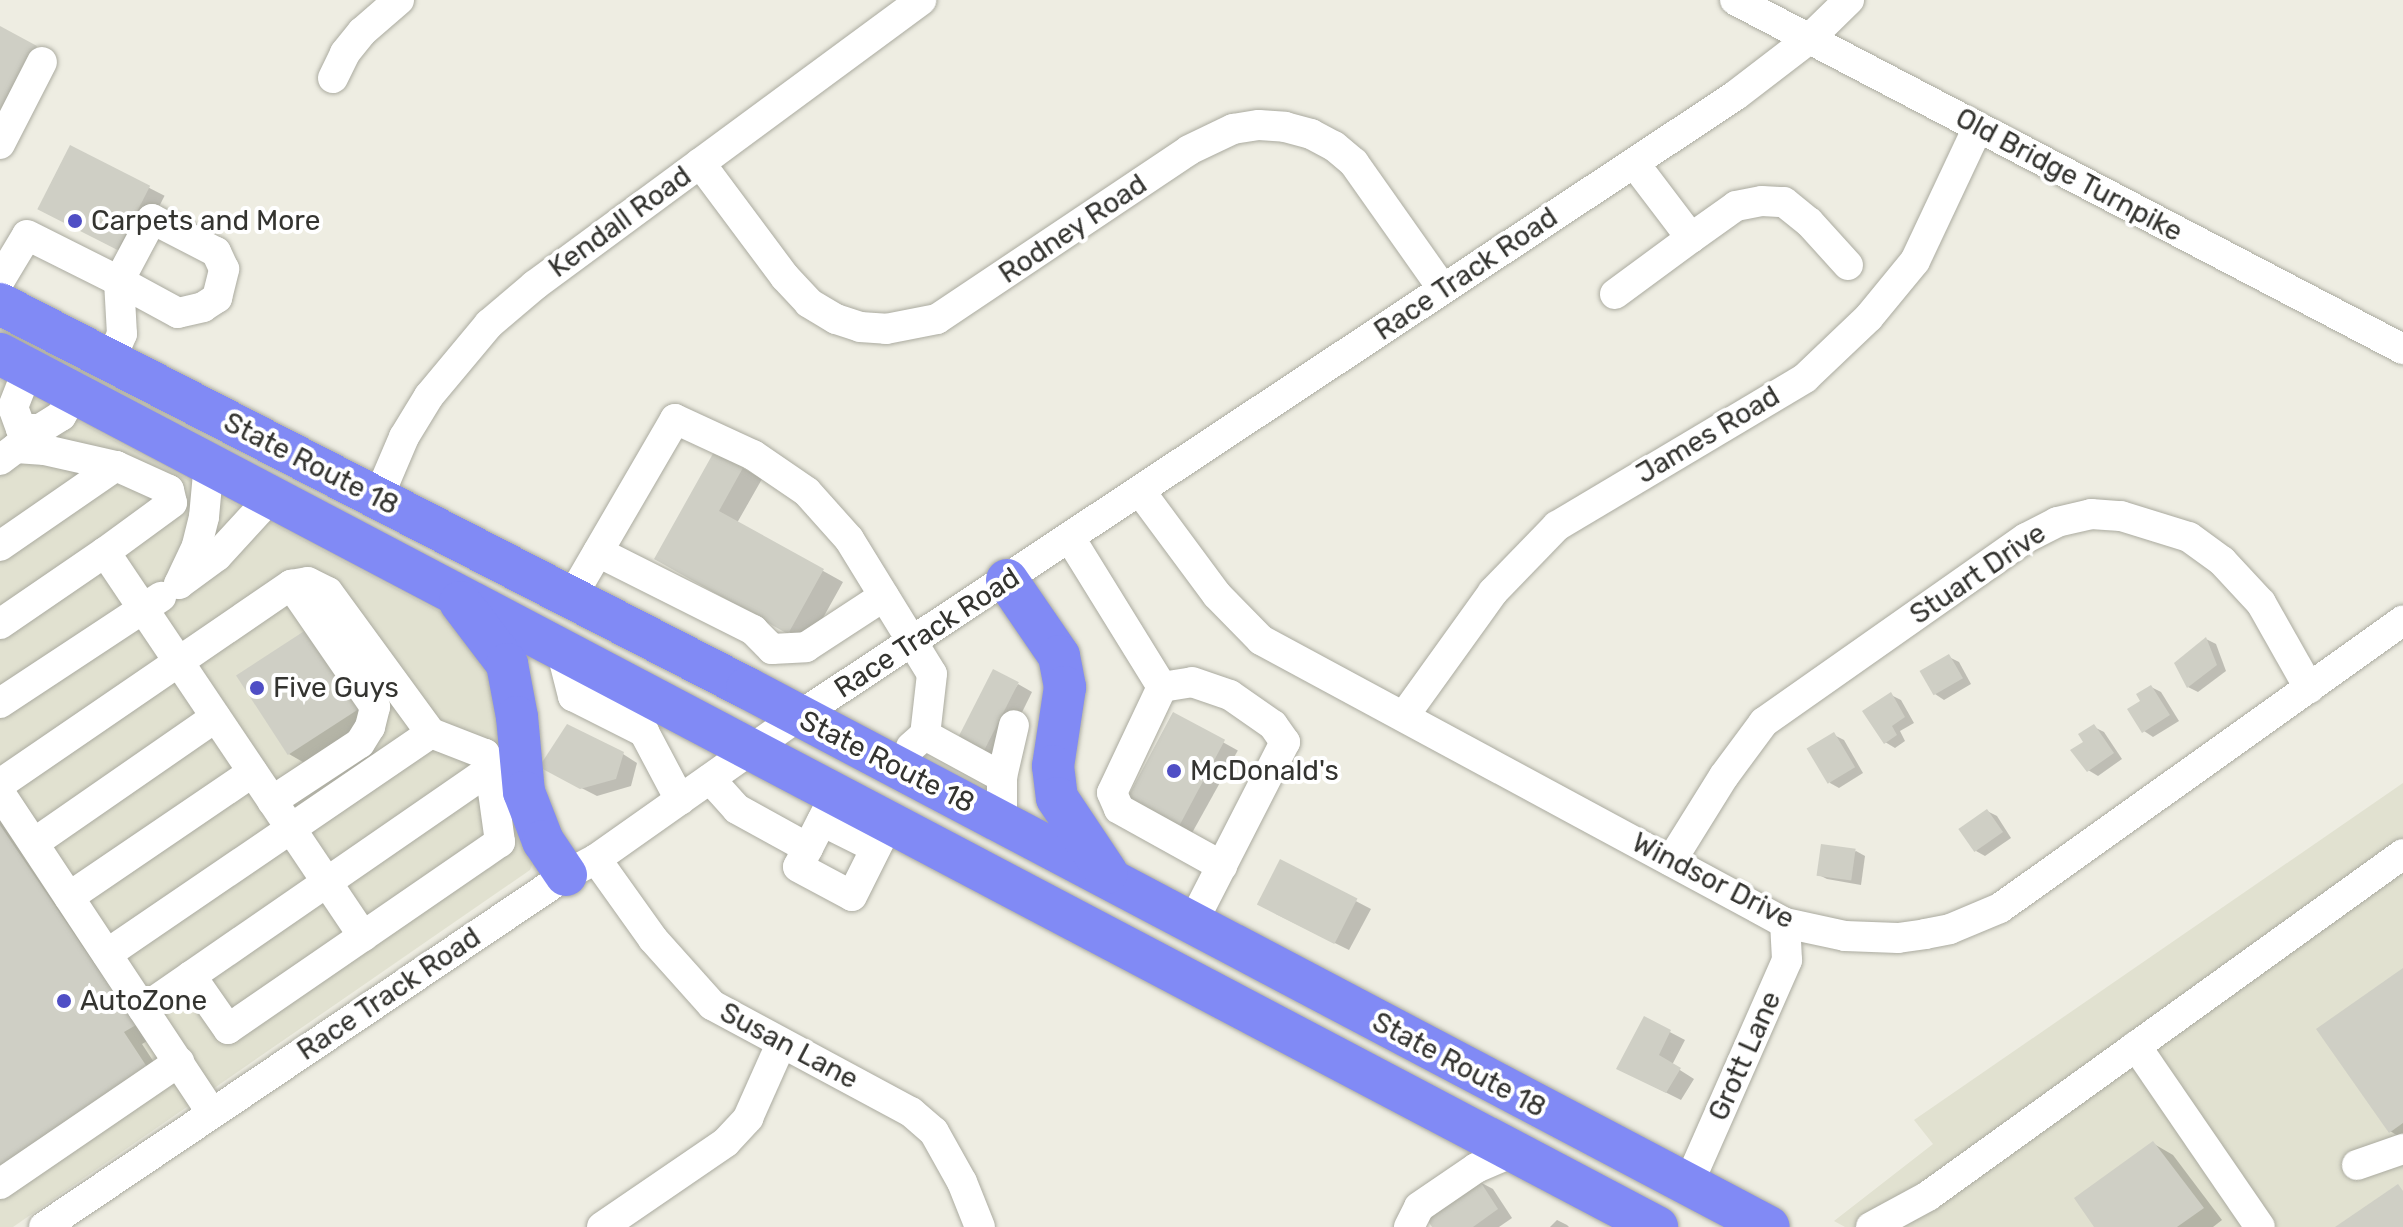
<!DOCTYPE html>
<style>
body{margin:0}
#map{position:relative;width:2403px;height:1227px;overflow:hidden;background:#eeede2;font-family:Rubik,sans-serif}
div>[style]{position:absolute}
[style*='--x']{left:calc(var(--x)*1px);top:calc(var(--y)*1px);width:calc(var(--w)*1px);rotate:calc(var(--a)*1deg)}
.built>*{inset:0;background:#e1e1d0}
.shadow>*{inset:0;background:#0003;transform-origin:0 0}
.building>*{inset:0;background:#cfcfc5;transform-origin:0 0}
.roads{filter:drop-shadow(0 0 2px #ababa0) drop-shadow(0 0 2px #ababa0)}
.minor>*{height:30px;margin:-15px;padding:0 15px;transform-origin:15px;border-radius:15px;background:#fff}
.highway>*{height:42px;margin:-21px;padding:0 21px;transform-origin:21px;border-radius:21px;background:#818af5}
.dots>*{width:22px;height:22px;translate:-50% -50%;box-sizing:border-box;border:4px solid #fff;border-radius:50%}
span{translate:-50% -50%;white-space:nowrap;text-align:center;line-height:1.15;-webkit-text-stroke:8px #fff;paint-order:stroke}
.street-label{font-size:28px;color:#343430}
.poi-label{font-size:28px;color:#343430}
.left{translate:0 -50%;text-align:left}
</style>
<div id="map">
<div class="built">
<i style="clip-path:polygon(0 380px,450px 617px,482px 647px,538px 850px,530px 870px,13px 1227px,0 1227px)"></i>
<i style="clip-path:polygon(2403px 783px,2403px 1227px,1845px 1227px,1834px 1221px,1933px 1144px,1914px 1120px)"></i>
</div>
<div class="shadow">
<i style="left:71px;top:148px;width:105px;height:69px;rotate:27deg"></i>
<i style="clip-path:polygon(716px 452px,762px 479px,737px 523px,843px 582px,809px 643px,657px 559px)"></i>
<i style="clip-path:polygon(309px 631px,379px 720px,308px 765px,289px 754px)"></i>
<i style="clip-path:polygon(2206px 639px,2216px 644px,2226px 671px,2198px 692px,2188px 687px)"></i>
<i style="clip-path:polygon(1949px 657px,1959px 662px,1971px 684px,1944px 700px,1935px 694px)"></i>
<i style="clip-path:polygon(1018px 684px,1032px 692px,996px 765px,972px 752px)"></i>
<i style="clip-path:polygon(2151px 687px,2161px 692px,2179px 721px,2153px 737px,2144px 731px,2143px 702px)"></i>
<i style="clip-path:polygon(1891px 695px,1901px 700px,1914px 723px,1900px 731px,1905px 741px,1895px 748px,1885px 742px)"></i>
<i style="left:1174px;top:715px;width:73px;height:98px;rotate:29deg"></i>
<i style="clip-path:polygon(2094px 727px,2104px 732px,2122px 759px,2098px 776px,2088px 770px,2086px 742px)"></i>
<i style="clip-path:polygon(1834px 735px,1844px 740px,1863px 773px,1839px 788px,1830px 783px)"></i>
<i style="clip-path:polygon(623px 754px,637px 763px,631px 786px,597px 796px,556px 775px)"></i>
<i style="clip-path:polygon(0 810px,154px 1037px,142px 1044px,169px 1085px,0 1195px)"></i>
<i style="clip-path:polygon(1987px 811px,1997px 816px,2011px 838px,1985px 856px,1976px 851px)"></i>
<i style="clip-path:polygon(1856px 851px,1865px 856px,1861px 885px,1827px 879px,1817px 874px)"></i>
<i style="clip-path:polygon(1281px 862px,1371px 909px,1349px 950px,1276px 914px)"></i>
<i style="clip-path:polygon(2403px 971px,2403px 1139px,2390px 1131px)"></i>
<i style="clip-path:polygon(1645px 1019px,1685px 1040px,1672px 1065px,1694px 1079px,1681px 1100px,1633px 1076px)"></i>
<i style="clip-path:polygon(2154px 1144px,2173px 1155px,2222px 1220px,2213px 1227px,2096px 1227px)"></i>
<i style="clip-path:polygon(1478px 1181px,1493px 1189px,1512px 1218px,1499px 1227px,1434px 1227px)"></i>
<i style="clip-path:polygon(1557px 1220px,1567px 1225px,1569px 1227px,1550px 1227px)"></i>
</div>
<div class="building">
<i style="clip-path:polygon(0 26px,37px 46px,0 115px)"></i>
<i style="left:70px;top:145px;width:90px;height:72px;rotate:27deg"></i>
<i style="clip-path:polygon(715px 450px,744px 466px,719px 511px,824px 569px,788px 634px,654px 559px)"></i>
<i style="left:309px;top:628px;width:95px;height:87px;rotate:57deg"></i>
<i style="clip-path:polygon(2206px 637px,2217px 665px,2187px 688px,2174px 663px)"></i>
<i style="left:1949px;top:654px;width:28px;height:34px;rotate:60deg"></i>
<i style="left:993px;top:669px;width:29px;height:85px;rotate:27deg"></i>
<i style="clip-path:polygon(2151px 685px,2170px 715px,2142px 733px,2127px 709px,2140px 701px,2136px 694px)"></i>
<i style="clip-path:polygon(1891px 692px,1905px 717px,1892px 726px,1897px 735px,1884px 744px,1862px 711px)"></i>
<i style="left:1173px;top:712px;width:59px;height:102px;rotate:28deg"></i>
<i style="clip-path:polygon(567px 724px,624px 752px,616px 779px,580px 789px,539px 767px)"></i>
<i style="clip-path:polygon(2094px 724px,2114px 753px,2087px 772px,2070px 750px,2083px 742px,2078px 734px)"></i>
<i style="left:1834px;top:732px;width:41px;height:32px;rotate:59deg"></i>
<i style="left:1987px;top:809px;width:28px;height:35px;rotate:55deg"></i>
<i style="clip-path:polygon(0 825px,136px 1025px,124px 1032px,151px 1073px,0 1171px)"></i>
<i style="left:1821px;top:844px;width:35px;height:32px;rotate:8deg"></i>
<i style="left:1280px;top:859px;width:87px;height:51px;rotate:27deg"></i>
<i style="clip-path:polygon(2403px 968px,2403px 1123px,2389px 1133px,2316px 1029px)"></i>
<i style="clip-path:polygon(1644px 1016px,1671px 1030px,1659px 1055px,1681px 1068px,1666px 1093px,1616px 1069px)"></i>
<i style="clip-path:polygon(2153px 1141px,2204px 1208px,2177px 1227px,2094px 1227px,2074px 1198px)"></i>
<i style="clip-path:polygon(1478px 1178px,1498px 1209px,1473px 1227px,1432px 1227px,1425px 1216px)"></i>
<i style="clip-path:polygon(2398px 1184px,2403px 1191px,2403px 1227px,2335px 1227px)"></i>
</div>
<div class="roads">
<div class="minor">
<i style="--x:1735;--y:0;--w:754;--a:27.59"></i>
<i style="--x:333;--y:78;--w:28;--a:-64"></i>
<i style="--x:345;--y:53;--w:27;--a:-51"></i>
<i style="--x:362;--y:32;--w:49;--a:-40.9"></i>
<i style="--x:0;--y:144;--w:92;--a:-62.9"></i>
<i style="--x:700;--y:163;--w:142;--a:53.3"></i>
<i style="--x:785;--y:277;--w:35;--a:47"></i>
<i style="--x:809;--y:303;--w:31;--a:31"></i>
<i style="--x:836;--y:319;--w:25;--a:18"></i>
<i style="--x:860;--y:327;--w:26;--a:4"></i>
<i style="--x:886;--y:329;--w:52;--a:-11.1"></i>
<i style="--x:937;--y:319;--w:303;--a:-33.8"></i>
<i style="--x:1189;--y:150;--w:49;--a:-25.5"></i>
<i style="--x:1233;--y:129;--w:26;--a:-9"></i>
<i style="--x:1259;--y:125;--w:26;--a:4"></i>
<i style="--x:1285;--y:127;--w:27;--a:15"></i>
<i style="--x:1311;--y:134;--w:26;--a:28"></i>
<i style="--x:1334;--y:146;--w:26;--a:40"></i>
<i style="--x:1354;--y:163;--w:154;--a:54.8"></i>
<i style="--x:1691;--y:238;--w:55;--a:-35.4"></i>
<i style="--x:1736;--y:206;--w:26;--a:-11"></i>
<i style="--x:1762;--y:201;--w:22;--a:3"></i>
<i style="--x:1784;--y:202;--w:32;--a:39"></i>
<i style="--x:1809;--y:222;--w:58;--a:47.8"></i>
<i style="--x:0;--y:280;--w:52;--a:-59"></i>
<i style="--x:27;--y:235;--w:103;--a:26.6"></i>
<i style="--x:119;--y:281;--w:67;--a:28.5"></i>
<i style="--x:178;--y:313;--w:26;--a:-13"></i>
<i style="--x:203;--y:307;--w:17;--a:-33"></i>
<i style="--x:217;--y:298;--w:30;--a:-76"></i>
<i style="--x:224;--y:269;--w:19;--a:-115"></i>
<i style="--x:216;--y:252;--w:72;--a:-152.7"></i>
<i style="--x:152;--y:219;--w:70;--a:118"></i>
<i style="--x:119;--y:281;--w:53;--a:86.8"></i>
<i style="--x:122;--y:334;--w:30;--a:114"></i>
<i style="--x:1615;--y:294;--w:94;--a:-36.4"></i>
<i style="--x:1691;--y:238;--w:94;--a:-127.2"></i>
<i style="--x:28;--y:369;--w:41;--a:111.5"></i>
<i style="--x:13;--y:407;--w:23;--a:70"></i>
<i style="--x:21;--y:429;--w:19;--a:0"></i>
<i style="--x:40;--y:429;--w:25;--a:-32"></i>
<i style="--x:61;--y:416;--w:26;--a:-59"></i>
<i style="--x:0;--y:460;--w:20;--a:-37"></i>
<i style="--x:16;--y:448;--w:29;--a:4"></i>
<i style="--x:45;--y:450;--w:73;--a:12.7"></i>
<i style="--x:116;--y:466;--w:58;--a:24.4"></i>
<i style="--x:169;--y:490;--w:13;--a:77"></i>
<i style="--x:172;--y:503;--w:83;--a:143.8"></i>
<i style="--x:209;--y:463;--w:54;--a:95.3"></i>
<i style="--x:204;--y:517;--w:30;--a:104"></i>
<i style="--x:197;--y:546;--w:42;--a:115.3"></i>
<i style="--x:179;--y:584;--w:47;--a:-36.4"></i>
<i style="--x:217;--y:556;--w:80;--a:-47.5"></i>
<i style="--x:1140;--y:491;--w:129;--a:53.5"></i>
<i style="--x:1217;--y:595;--w:63;--a:45.6"></i>
<i style="--x:1261;--y:640;--w:596;--a:28.37"></i>
<i style="--x:1785;--y:923;--w:61;--a:12.2"></i>
<i style="--x:1845;--y:936;--w:53;--a:2.2"></i>
<i style="--x:1898;--y:938;--w:27;--a:-8"></i>
<i style="--x:1925;--y:934;--w:25;--a:-11"></i>
<i style="--x:1950;--y:929;--w:54;--a:-22.8"></i>
<i style="--x:2000;--y:908;--w:495;--a:-35.5"></i>
<i style="--x:378;--y:498;--w:66;--a:-66.9"></i>
<i style="--x:404;--y:437;--w:48;--a:-58.6"></i>
<i style="--x:429;--y:396;--w:94;--a:-50.2"></i>
<i style="--x:489;--y:324;--w:60;--a:-40.3"></i>
<i style="--x:535;--y:285;--w:480;--a:-36.4"></i>
<i style="--x:1070;--y:538;--w:175;--a:58.3"></i>
<i style="--x:1162;--y:687;--w:30;--a:-9"></i>
<i style="--x:1192;--y:682;--w:40;--a:18.9"></i>
<i style="--x:1230;--y:695;--w:52;--a:34.9"></i>
<i style="--x:1273;--y:725;--w:21;--a:55"></i>
<i style="--x:1285;--y:742;--w:202;--a:117.1"></i>
<i style="--x:0;--y:546;--w:141;--a:-34.6"></i>
<i style="--x:598;--y:552;--w:174;--a:26.7"></i>
<i style="--x:753;--y:630;--w:27;--a:45"></i>
<i style="--x:772;--y:649;--w:34;--a:-3"></i>
<i style="--x:806;--y:647;--w:93;--a:-33.2"></i>
<i style="--x:571;--y:598;--w:207;--a:-59.8"></i>
<i style="--x:675;--y:419;--w:86;--a:24.8"></i>
<i style="--x:753;--y:455;--w:65;--a:34.4"></i>
<i style="--x:807;--y:492;--w:63;--a:48.2"></i>
<i style="--x:849;--y:539;--w:158;--a:58.4"></i>
<i style="--x:932;--y:674;--w:61;--a:96.5"></i>
<i style="--x:0;--y:624;--w:127;--a:-34.4"></i>
<i style="--x:105;--y:552;--w:463;--a:56.1"></i>
<i style="--x:561;--y:649;--w:49;--a:75.7"></i>
<i style="--x:573;--y:696;--w:80;--a:26.9"></i>
<i style="--x:644;--y:732;--w:77;--a:62.1"></i>
<i style="--x:1162;--y:687;--w:117;--a:115.3"></i>
<i style="--x:1112;--y:793;--w:17;--a:66"></i>
<i style="--x:1119;--y:809;--w:118;--a:29"></i>
<i style="--x:0;--y:703;--w:193;--a:-33.4"></i>
<i style="--x:1404;--y:716;--w:153;--a:-54.3"></i>
<i style="--x:1493;--y:592;--w:92;--a:-45.9"></i>
<i style="--x:1557;--y:526;--w:289;--a:-30.8"></i>
<i style="--x:1805;--y:378;--w:88;--a:-43.6"></i>
<i style="--x:1869;--y:317;--w:72;--a:-50.6"></i>
<i style="--x:1915;--y:261;--w:148;--a:-64.8"></i>
<i style="--x:911;--y:747;--w:18;--a:-41"></i>
<i style="--x:925;--y:735;--w:88;--a:28.6"></i>
<i style="--x:1002;--y:777;--w:44;--a:90"></i>
<i style="--x:1002;--y:777;--w:53;--a:-77"></i>
<i style="--x:710;--y:779;--w:40;--a:48"></i>
<i style="--x:737;--y:809;--w:81;--a:28.8"></i>
<i style="--x:808;--y:848;--w:62;--a:-63"></i>
<i style="--x:0;--y:784;--w:353;--a:-34.4"></i>
<i style="--x:291;--y:585;--w:17;--a:-10"></i>
<i style="--x:308;--y:582;--w:22;--a:27"></i>
<i style="--x:328;--y:592;--w:175;--a:53.9"></i>
<i style="--x:431;--y:733;--w:58;--a:21.3"></i>
<i style="--x:485;--y:754;--w:17;--a:73"></i>
<i style="--x:0;--y:793;--w:384;--a:56.5"></i>
<i style="--x:272;--y:801;--w:105;--a:-33.4"></i>
<i style="--x:360;--y:743;--w:19;--a:-58"></i>
<i style="--x:370;--y:727;--w:21;--a:-76"></i>
<i style="--x:375;--y:707;--w:148;--a:-124.5"></i>
<i style="--x:822;--y:821;--w:60;--a:26.6"></i>
<i style="--x:34;--y:843;--w:221;--a:-34.7"></i>
<i style="--x:808;--y:848;--w:21;--a:118"></i>
<i style="--x:798;--y:867;--w:61;--a:28.2"></i>
<i style="--x:852;--y:896;--w:83;--a:-63.4"></i>
<i style="--x:596;--y:859;--w:98;--a:54.5"></i>
<i style="--x:653;--y:939;--w:89;--a:48.2"></i>
<i style="--x:712;--y:1005;--w:226;--a:28.3"></i>
<i style="--x:911;--y:1112;--w:30;--a:41"></i>
<i style="--x:934;--y:1132;--w:57;--a:60.8"></i>
<i style="--x:962;--y:1182;--w:48;--a:68.2"></i>
<i style="--x:1671;--y:861;--w:100;--a:-58.1"></i>
<i style="--x:1724;--y:776;--w:67;--a:-53.5"></i>
<i style="--x:1764;--y:722;--w:320;--a:-35.1"></i>
<i style="--x:2026;--y:538;--w:35;--a:-27"></i>
<i style="--x:2057;--y:522;--w:35;--a:-13"></i>
<i style="--x:2091;--y:514;--w:30;--a:4"></i>
<i style="--x:2121;--y:516;--w:71;--a:17.2"></i>
<i style="--x:2189;--y:537;--w:41;--a:36"></i>
<i style="--x:2222;--y:561;--w:57;--a:47.1"></i>
<i style="--x:2261;--y:603;--w:98;--a:60.5"></i>
<i style="--x:69;--y:897;--w:222;--a:-34.2"></i>
<i style="--x:107;--y:954;--w:392;--a:-34.3"></i>
<i style="--x:143;--y:1009;--w:421;--a:-34.6"></i>
<i style="--x:490;--y:770;--w:73;--a:82.1"></i>
<i style="--x:500;--y:842;--w:330;--a:145.5"></i>
<i style="--x:228;--y:1029;--w:65;--a:-124.9"></i>
<i style="--x:2136;--y:1046;--w:219;--a:55.6"></i>
<i style="--x:2357;--y:1165;--w:49;--a:-19.2"></i>
<i style="--x:0;--y:1184;--w:217;--a:-34.3"></i>
<i style="--x:1687;--y:1187;--w:248;--a:-66.2"></i>
<i style="--x:1787;--y:960;--w:37;--a:-93"></i>
<i style="--x:44;--y:1227;--w:630;--a:-33.99"></i>
<i style="--x:566;--y:875;--w:34;--a:-28"></i>
<i style="--x:596;--y:859;--w:248;--a:-35.2"></i>
<i style="--x:799;--y:716;--w:1124;--a:-33.53"></i>
<i style="--x:1736;--y:95;--w:92;--a:-37.5"></i>
<i style="--x:1809;--y:39;--w:56;--a:-44.3"></i>
<i style="--x:602;--y:1227;--w:150;--a:-34.4"></i>
<i style="--x:726;--y:1142;--w:33;--a:-47"></i>
<i style="--x:748;--y:1118;--w:81;--a:-66"></i>
<i style="--x:1409;--y:1227;--w:22;--a:-63"></i>
<i style="--x:1419;--y:1207;--w:69;--a:-34.4"></i>
<i style="--x:1476;--y:1168;--w:40;--a:-23.4"></i>
<i style="--x:1871;--y:1227;--w:65;--a:-28.5"></i>
<i style="--x:1928;--y:1196;--w:585;--a:-35.75"></i>
</div>
<div class="highway">
<i style="--x:0;--y:304;--w:840;--a:27.21"></i>
<i style="--x:747;--y:688;--w:1155;--a:27.81"></i>
<i style="--x:0;--y:354;--w:1873;--a:27.78"></i>
<i style="--x:1007;--y:580;--w:92;--a:55.6"></i>
<i style="--x:1059;--y:656;--w:32;--a:79"></i>
<i style="--x:1065;--y:687;--w:80;--a:98.6"></i>
<i style="--x:1053;--y:766;--w:32;--a:83"></i>
<i style="--x:1057;--y:798;--w:90;--a:56.3"></i>
<i style="--x:460;--y:602;--w:78;--a:52.8"></i>
<i style="--x:507;--y:664;--w:54;--a:79.3"></i>
<i style="--x:517;--y:717;--w:75;--a:84.7"></i>
<i style="--x:524;--y:792;--w:53;--a:68.8"></i>
<i style="--x:543;--y:841;--w:41;--a:55.9"></i>
</div>
</div>
<div class="dots">
<i style="left:75px;top:221px;background:#4f4ec5"></i>
<i style="left:257px;top:688px;background:#4f4ec5"></i>
<i style="left:1174px;top:771px;background:#4f4ec5"></i>
<i style="left:64px;top:1001px;background:#4f4ec5"></i>
</div>
<div class="street-label">
<span style="left:2069px;top:175px;rotate:28deg">Old Bridge Turnpike</span>
<span style="left:620px;top:222px;rotate:-36deg">Kendall Road</span>
<span style="left:1073px;top:229px;rotate:-34deg">Rodney Road</span>
<span style="left:1466px;top:274px;rotate:-34deg">Race Track Road</span>
<span style="left:1708px;top:435px;rotate:-31deg">James Road</span>
<span style="left:311px;top:464px;rotate:27deg">State Route 18</span>
<span style="left:1978px;top:574px;rotate:-34deg">Stuart Drive</span>
<span style="left:927px;top:633px;rotate:-33deg">Race Track Road</span>
<span style="left:887px;top:762px;rotate:27deg">State Route 18</span>
<span style="left:1713px;top:881px;rotate:27deg">Windsor Drive</span>
<span style="left:389px;top:994px;rotate:-34deg">Race Track Road</span>
<span style="left:789px;top:1046px;rotate:28deg">Susan Lane</span>
<span style="left:1745px;top:1056px;rotate:-66deg">Grott Lane</span>
<span style="left:1459px;top:1065px;rotate:28deg">State Route 18</span>
</div>
<div class="poi-label">
<span class="left" style="left:91px;top:221px">Carpets and More</span>
<span class="left" style="left:273px;top:688px">Five Guys</span>
<span class="left" style="left:1190px;top:771px">McDonald's</span>
<span class="left" style="left:80px;top:1001px">AutoZone</span>
</div>
</div>
